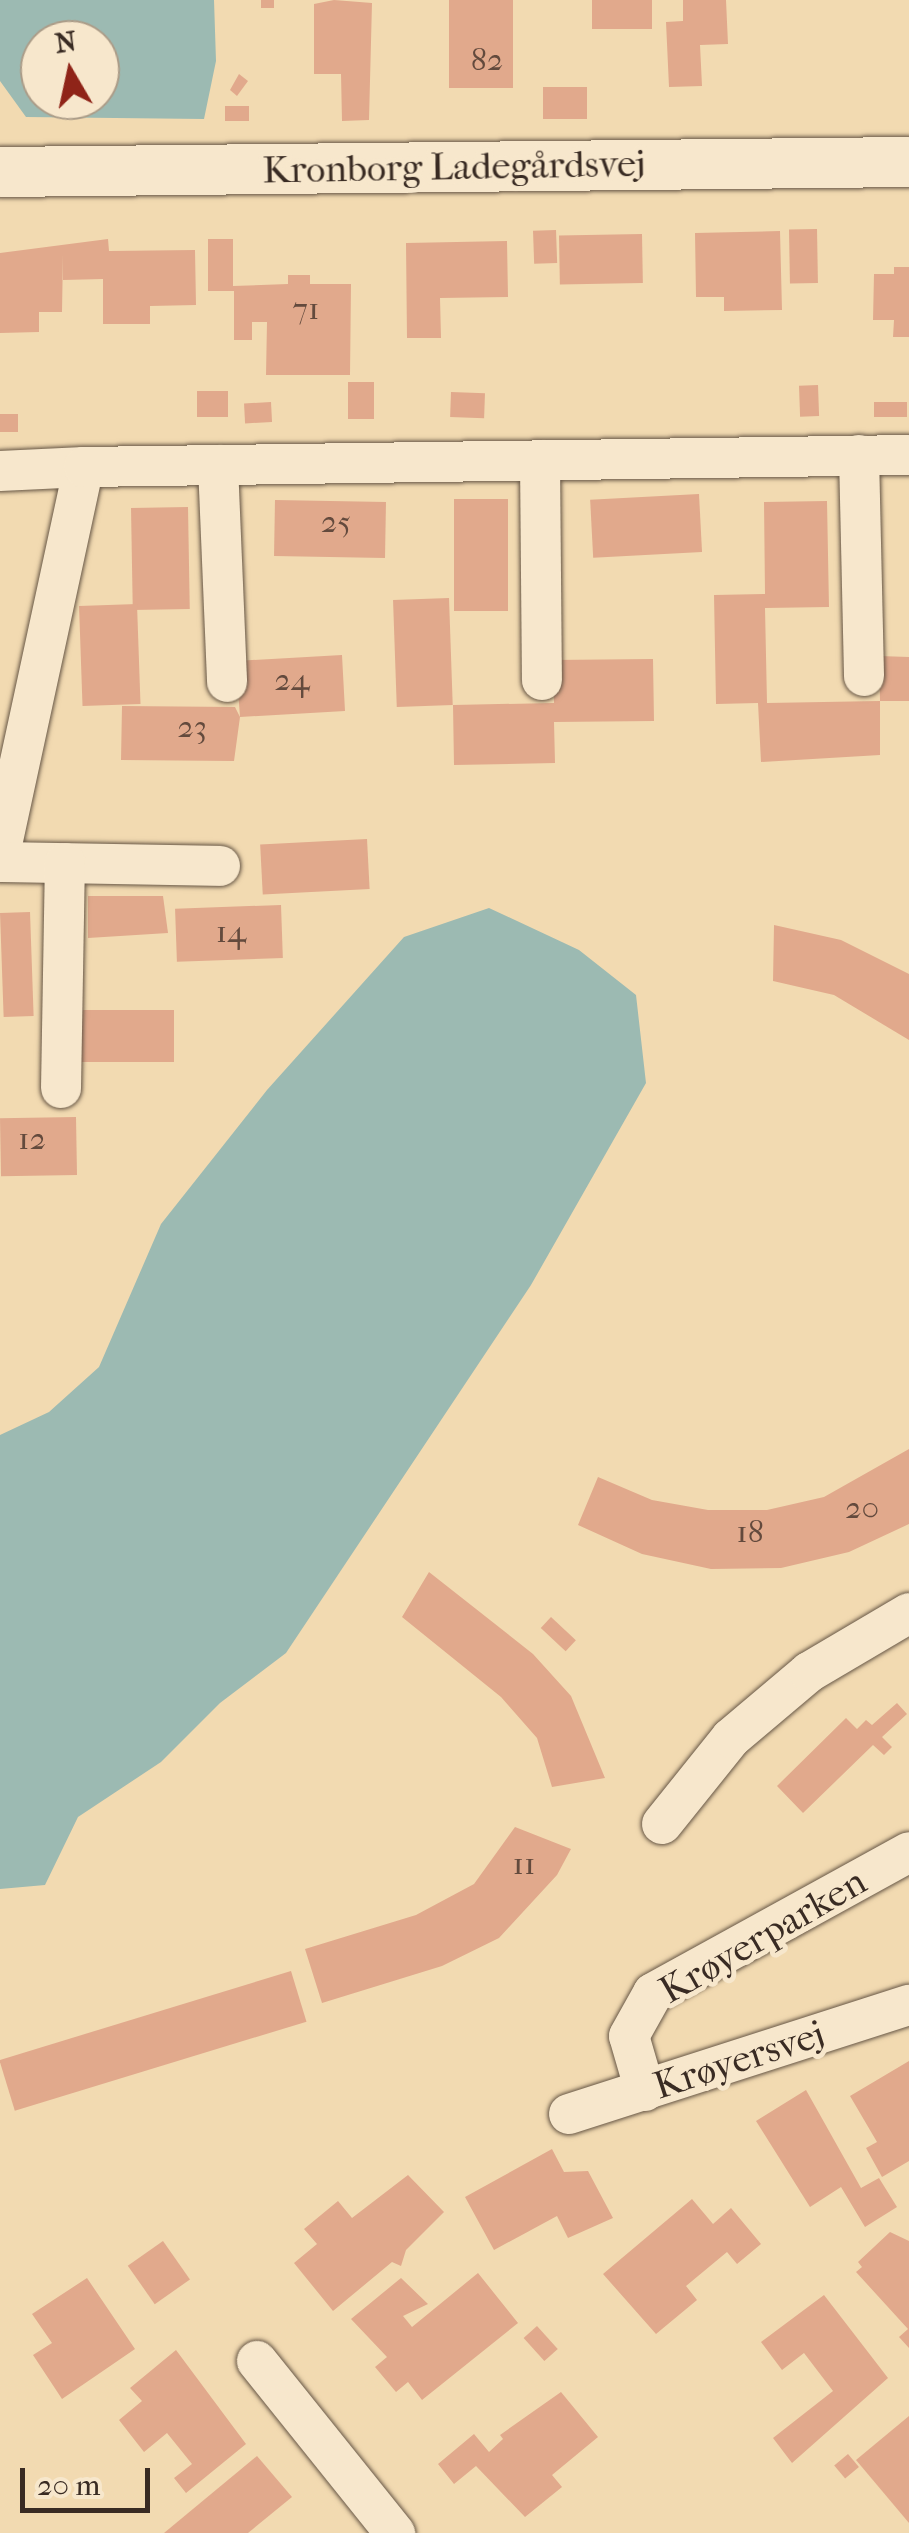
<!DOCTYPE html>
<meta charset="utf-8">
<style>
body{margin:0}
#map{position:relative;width:909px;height:2533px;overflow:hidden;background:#f2dab1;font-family:"IM FELL French Canon",serif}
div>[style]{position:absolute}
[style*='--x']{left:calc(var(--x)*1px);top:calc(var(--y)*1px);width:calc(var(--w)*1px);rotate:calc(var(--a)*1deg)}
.water>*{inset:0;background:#9cbab2}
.building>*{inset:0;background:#e1a98c;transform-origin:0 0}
.roads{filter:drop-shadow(0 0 2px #675746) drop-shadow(0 0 2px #675746)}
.minor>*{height:40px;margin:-20px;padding:0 20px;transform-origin:20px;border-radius:20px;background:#f7e7cc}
.tertiary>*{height:50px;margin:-25px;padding:0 25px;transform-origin:25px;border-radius:25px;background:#f7e7cc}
span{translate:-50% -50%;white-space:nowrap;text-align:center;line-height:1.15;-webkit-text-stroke:10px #f7e7cc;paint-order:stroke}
.number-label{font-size:32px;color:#634a3d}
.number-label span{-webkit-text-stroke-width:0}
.street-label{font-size:38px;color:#392b23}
.north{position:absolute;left:20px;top:20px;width:100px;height:100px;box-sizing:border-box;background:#f7e7cc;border:2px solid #ab9c88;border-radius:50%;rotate:351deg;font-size:28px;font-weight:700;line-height:40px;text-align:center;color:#392b23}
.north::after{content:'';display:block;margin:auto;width:35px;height:45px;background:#8f2418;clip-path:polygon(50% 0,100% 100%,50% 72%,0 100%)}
.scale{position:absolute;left:20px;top:2468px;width:130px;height:45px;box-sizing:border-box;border:5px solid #392b23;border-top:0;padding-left:12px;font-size:30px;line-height:35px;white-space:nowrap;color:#392b23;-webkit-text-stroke:8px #f7e7cc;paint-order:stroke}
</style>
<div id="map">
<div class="water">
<i style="clip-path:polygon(evenodd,0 0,214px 0,216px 61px,204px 119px,26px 117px,0 81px,0 0,100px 40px,100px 100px,40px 100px,40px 40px,100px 40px)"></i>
<i style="clip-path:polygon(489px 908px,579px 950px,636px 995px,646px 1083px,531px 1285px,286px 1653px,220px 1703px,161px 1762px,78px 1817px,45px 1885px,0 1889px,0 1435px,49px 1412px,99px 1367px,161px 1224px,267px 1090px,404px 937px)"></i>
</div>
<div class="building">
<i style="left:261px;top:0;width:13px;height:8px"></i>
<i style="clip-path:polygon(334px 0,372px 3px,369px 120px,342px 121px,341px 74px,314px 74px,314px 4px)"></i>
<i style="left:449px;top:0;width:64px;height:88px"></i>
<i style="left:592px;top:0;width:60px;height:29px"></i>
<i style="clip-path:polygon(683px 0,726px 0,728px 44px,700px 45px,702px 86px,669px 87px,666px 22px,683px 21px)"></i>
<i style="clip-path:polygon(239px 74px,248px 81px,237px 96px,230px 90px)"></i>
<i style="left:543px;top:87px;width:44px;height:32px"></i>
<i style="left:225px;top:106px;width:24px;height:15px"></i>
<i style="left:817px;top:229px;width:54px;height:28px;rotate:89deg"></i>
<i style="left:556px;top:230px;width:33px;height:23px;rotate:88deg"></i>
<i style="clip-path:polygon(780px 231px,782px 310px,724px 311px,724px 297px,696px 297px,695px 233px)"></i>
<i style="left:642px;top:234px;width:49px;height:83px;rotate:89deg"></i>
<i style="clip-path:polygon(108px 239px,109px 251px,195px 250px,196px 305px,150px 306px,150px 324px,103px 324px,103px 279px,63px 280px,63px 254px,62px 312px,39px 312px,39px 332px,0 333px,0 253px)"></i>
<i style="clip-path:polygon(208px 239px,233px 239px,233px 286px,288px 284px,288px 275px,310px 275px,310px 284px,351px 284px,350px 375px,266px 375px,267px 322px,252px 322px,252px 340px,234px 340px,234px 291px,208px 291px)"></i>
<i style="clip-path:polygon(507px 241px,508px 297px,440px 298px,441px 338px,407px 338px,406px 243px)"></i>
<i style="clip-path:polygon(894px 267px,909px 267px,909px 337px,893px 337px,894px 320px,873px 320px,874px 274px,894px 274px)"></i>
<i style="left:348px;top:382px;width:26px;height:37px"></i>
<i style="left:818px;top:385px;width:31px;height:19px;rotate:88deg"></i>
<i style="left:228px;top:391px;width:26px;height:31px;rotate:90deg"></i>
<i style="left:451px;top:392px;width:34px;height:25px;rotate:2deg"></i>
<i style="left:271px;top:402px;width:20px;height:27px;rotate:87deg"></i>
<i style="left:907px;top:402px;width:15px;height:33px;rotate:90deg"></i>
<i style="left:18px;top:414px;width:18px;height:18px;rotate:90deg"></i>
<i style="left:699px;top:494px;width:58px;height:109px;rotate:87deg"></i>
<i style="left:454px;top:499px;width:54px;height:112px"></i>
<i style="left:275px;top:500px;width:111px;height:56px;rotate:1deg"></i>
<i style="clip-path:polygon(827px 501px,829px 607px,765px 608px,767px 703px,880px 701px,879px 656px,909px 657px,909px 701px,880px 701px,880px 755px,761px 762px,758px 703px,716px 704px,714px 595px,765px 594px,764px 502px)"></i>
<i style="left:188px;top:507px;width:102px;height:57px;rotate:89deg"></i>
<i style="left:449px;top:598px;width:107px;height:56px;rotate:88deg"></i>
<i style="left:137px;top:604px;width:100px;height:58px;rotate:88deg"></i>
<i style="clip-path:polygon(342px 655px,345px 711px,240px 717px,234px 761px,121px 760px,122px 706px,235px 707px,240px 717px,236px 661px)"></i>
<i style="clip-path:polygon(653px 659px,654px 721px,554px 722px,555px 763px,454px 765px,453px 705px,554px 703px,553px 660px)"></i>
<i style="left:367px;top:839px;width:50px;height:107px;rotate:87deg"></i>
<i style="clip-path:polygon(88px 896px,163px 896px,168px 933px,88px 938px)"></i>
<i style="left:281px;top:905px;width:53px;height:106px;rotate:88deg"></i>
<i style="left:30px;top:912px;width:104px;height:30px;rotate:88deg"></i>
<i style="clip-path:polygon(774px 925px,841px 940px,909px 974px,909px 1040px,834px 995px,773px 981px)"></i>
<i style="left:73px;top:1010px;width:101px;height:52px"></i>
<i style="left:76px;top:1117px;width:58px;height:76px;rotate:89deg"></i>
<i style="clip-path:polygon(909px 1449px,909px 1524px,849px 1552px,781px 1568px,711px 1569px,642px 1554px,578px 1525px,598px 1477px,652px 1500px,708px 1510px,767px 1510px,824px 1497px)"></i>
<i style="clip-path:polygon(429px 1572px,533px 1654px,571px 1696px,605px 1778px,552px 1787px,537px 1738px,501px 1697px,402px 1617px)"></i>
<i style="left:551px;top:1617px;width:34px;height:15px;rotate:43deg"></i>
<i style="clip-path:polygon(897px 1703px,907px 1714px,882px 1737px,892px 1747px,884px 1755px,873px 1745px,803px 1813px,777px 1786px,846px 1718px,857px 1729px,866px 1720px,872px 1725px)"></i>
<i style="clip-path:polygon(515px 1827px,571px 1849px,557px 1875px,499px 1938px,442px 1966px,322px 2003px,305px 1949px,416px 1915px,474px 1884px)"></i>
<i style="left:291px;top:1971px;width:53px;height:305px;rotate:73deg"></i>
<i style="clip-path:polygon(909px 2061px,909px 2161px,882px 2177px,866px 2148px,877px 2142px,850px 2096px)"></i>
<i style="clip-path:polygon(806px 2090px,861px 2188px,879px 2178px,897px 2207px,865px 2227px,841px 2187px,810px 2207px,756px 2121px)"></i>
<i style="clip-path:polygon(552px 2149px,564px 2172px,588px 2171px,613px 2218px,568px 2238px,557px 2216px,494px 2250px,465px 2197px)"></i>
<i style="clip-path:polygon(408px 2175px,444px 2212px,406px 2250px,401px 2266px,392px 2262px,333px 2311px,294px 2263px,317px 2244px,304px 2229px,338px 2201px,352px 2218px)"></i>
<i style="clip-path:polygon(692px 2199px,713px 2224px,731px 2208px,761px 2244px,737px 2264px,727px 2252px,686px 2286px,697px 2300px,656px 2334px,603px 2274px)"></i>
<i style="clip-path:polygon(890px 2232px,909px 2241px,909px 2348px,899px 2337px,908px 2329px,856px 2272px,862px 2267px,858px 2262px)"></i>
<i style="left:163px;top:2241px;width:47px;height:43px;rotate:55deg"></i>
<i style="clip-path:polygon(478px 2273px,518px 2323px,422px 2400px,408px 2382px,396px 2392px,375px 2367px,387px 2357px,351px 2319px,401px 2278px,428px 2304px,403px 2316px,412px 2327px)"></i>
<i style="clip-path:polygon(87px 2278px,135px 2349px,62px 2399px,33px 2355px,52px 2343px,32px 2314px)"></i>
<i style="clip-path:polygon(824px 2295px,888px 2378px,792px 2463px,773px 2438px,833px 2391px,804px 2353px,782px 2370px,761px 2342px)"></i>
<i style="left:537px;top:2326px;width:31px;height:18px;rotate:48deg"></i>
<i style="clip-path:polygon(176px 2350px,246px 2444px,186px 2493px,174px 2478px,192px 2464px,167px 2433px,144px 2452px,119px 2420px,142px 2401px,130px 2388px)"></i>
<i style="clip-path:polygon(561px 2392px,598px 2437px,552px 2475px,562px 2487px,525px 2517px,476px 2466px,454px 2484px,438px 2464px,474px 2434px,489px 2452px,503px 2439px,500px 2435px)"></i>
<i style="clip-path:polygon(909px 2416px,909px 2523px,856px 2460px)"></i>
<i style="left:848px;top:2454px;width:17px;height:18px;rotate:50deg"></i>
<i style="clip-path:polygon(257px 2456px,292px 2497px,248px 2533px,164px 2533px)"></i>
</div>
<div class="roads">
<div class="minor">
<i style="--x:859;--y:455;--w:221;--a:88.7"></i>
<i style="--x:540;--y:460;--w:220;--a:89.5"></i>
<i style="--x:218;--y:465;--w:217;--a:87.6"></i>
<i style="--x:0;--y:471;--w:84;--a:-2.7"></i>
<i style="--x:0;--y:854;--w:396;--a:-77.8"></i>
<i style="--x:84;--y:467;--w:825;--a:-0.83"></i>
<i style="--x:0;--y:862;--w:220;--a:1"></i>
<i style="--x:61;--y:1088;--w:225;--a:-89"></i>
<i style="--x:662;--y:1824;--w:110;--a:-51.3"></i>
<i style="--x:731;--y:1738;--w:102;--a:-40.2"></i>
<i style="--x:809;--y:1672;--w:116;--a:-30.5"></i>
<i style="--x:645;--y:2091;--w:57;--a:-106.2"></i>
<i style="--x:629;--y:2036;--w:49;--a:-60.8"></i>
<i style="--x:653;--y:1993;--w:292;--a:-28.8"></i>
<i style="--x:569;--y:2114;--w:357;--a:-17.8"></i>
<i style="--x:257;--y:2361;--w:221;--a:51.3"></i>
</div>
<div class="tertiary">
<i style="--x:0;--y:172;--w:909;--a:-0.63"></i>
</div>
</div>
<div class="number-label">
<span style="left:487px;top:60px">82</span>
<span style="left:306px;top:309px">71</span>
<span style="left:336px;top:522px">25</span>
<span style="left:292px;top:680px">24</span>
<span style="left:192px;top:727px">23</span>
<span style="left:231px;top:932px">14</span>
<span style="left:32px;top:1139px">12</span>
<span style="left:862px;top:1508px">20</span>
<span style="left:750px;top:1532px">18</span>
<span style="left:524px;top:1864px">11</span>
</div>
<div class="street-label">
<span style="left:454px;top:167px;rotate:-1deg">Kronborg Ladegårdsvej</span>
<span style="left:763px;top:1936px;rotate:-30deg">Krøyerparken</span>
<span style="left:739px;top:2060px;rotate:-18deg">Krøyersvej</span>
</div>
<div class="north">N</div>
<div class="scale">20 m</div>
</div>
